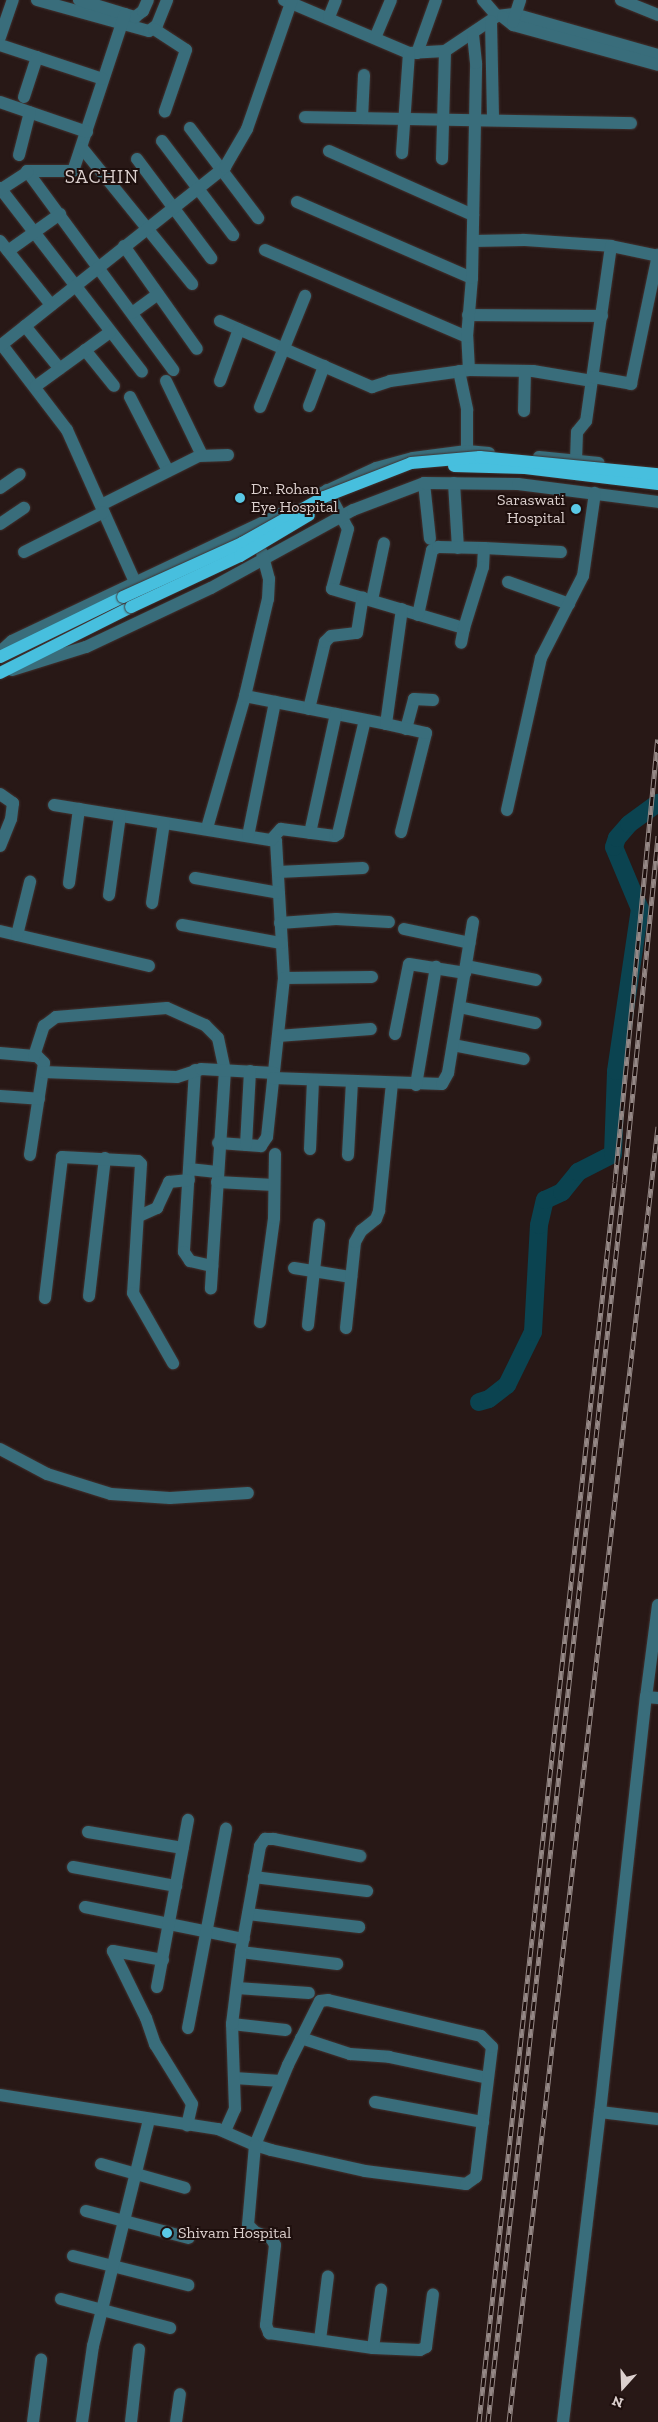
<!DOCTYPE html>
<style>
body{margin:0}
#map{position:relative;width:658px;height:2422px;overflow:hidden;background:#281816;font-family:"Zilla Slab",serif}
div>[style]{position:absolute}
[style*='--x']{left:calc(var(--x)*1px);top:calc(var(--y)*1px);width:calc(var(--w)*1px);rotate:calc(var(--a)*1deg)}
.river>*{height:18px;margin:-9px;padding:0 9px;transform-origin:9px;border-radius:9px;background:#0b4350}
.roads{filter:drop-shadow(0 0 1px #413230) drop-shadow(0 0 1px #413230)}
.minor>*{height:12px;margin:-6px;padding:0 6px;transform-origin:6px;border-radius:6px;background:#396d7b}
.major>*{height:12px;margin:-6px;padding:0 6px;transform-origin:6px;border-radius:6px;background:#47bfde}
.rail>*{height:5px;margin-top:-2.5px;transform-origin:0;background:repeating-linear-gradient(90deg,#1e0f0d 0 9px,#958886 0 18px);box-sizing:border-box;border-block:1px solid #958886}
.bridges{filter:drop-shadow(0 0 1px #413230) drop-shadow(0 0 1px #413230)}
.major-bridge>*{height:12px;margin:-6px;padding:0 6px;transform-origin:6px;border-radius:6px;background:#47bfde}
.dots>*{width:14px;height:14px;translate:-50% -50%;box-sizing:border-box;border:2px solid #1e0f0d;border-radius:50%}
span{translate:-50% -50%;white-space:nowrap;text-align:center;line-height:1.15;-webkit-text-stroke:4px #1e0f0d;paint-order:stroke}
.poi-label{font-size:16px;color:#dcd0ce}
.left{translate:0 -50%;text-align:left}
.right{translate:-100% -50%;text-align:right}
.quarter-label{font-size:19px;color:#dcd0ce;letter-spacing:1px}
.north{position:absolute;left:598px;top:2362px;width:50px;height:50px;-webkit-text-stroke:4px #1e0f0d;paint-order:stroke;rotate:200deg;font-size:14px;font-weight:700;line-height:20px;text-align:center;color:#dcd0ce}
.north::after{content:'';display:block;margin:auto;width:18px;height:22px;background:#dcd0ce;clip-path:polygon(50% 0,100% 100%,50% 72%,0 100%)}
</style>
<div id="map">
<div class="river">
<i style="--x:479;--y:1402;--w:10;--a:-17"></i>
<i style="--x:489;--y:1399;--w:23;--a:-38"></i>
<i style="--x:507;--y:1385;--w:59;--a:-63.9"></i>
<i style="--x:533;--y:1332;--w:107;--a:-86.8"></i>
<i style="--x:539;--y:1225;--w:26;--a:-77"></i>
<i style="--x:545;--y:1200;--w:19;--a:-25"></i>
<i style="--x:562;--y:1192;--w:26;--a:-51"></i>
<i style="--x:578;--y:1172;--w:39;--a:-27"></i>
<i style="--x:613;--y:1154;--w:83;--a:-87.9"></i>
<i style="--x:616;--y:1071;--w:164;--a:-81.6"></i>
<i style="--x:640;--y:909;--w:67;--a:-112.8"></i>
<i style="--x:614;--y:847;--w:9;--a:-72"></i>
<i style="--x:617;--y:838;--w:18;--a:-49"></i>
<i style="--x:629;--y:824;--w:36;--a:-36"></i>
</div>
<div class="roads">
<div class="minor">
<i style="--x:37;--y:0;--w:116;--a:15.5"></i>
<i style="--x:149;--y:31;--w:10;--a:-37"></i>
<i style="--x:157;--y:25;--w:27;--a:-68"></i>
<i style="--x:79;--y:0;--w:59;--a:16.9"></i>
<i style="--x:135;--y:17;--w:10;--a:-37"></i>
<i style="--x:143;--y:11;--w:12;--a:-66"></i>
<i style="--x:284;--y:0;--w:136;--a:23"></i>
<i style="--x:409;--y:53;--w:36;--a:-3"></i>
<i style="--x:445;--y:51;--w:63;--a:-33.9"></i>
<i style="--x:497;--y:16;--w:17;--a:-7"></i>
<i style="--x:514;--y:14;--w:150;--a:15.9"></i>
<i style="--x:483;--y:0;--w:21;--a:49"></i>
<i style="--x:621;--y:0;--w:40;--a:22"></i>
<i style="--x:125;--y:14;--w:165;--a:108.3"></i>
<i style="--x:73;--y:171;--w:46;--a:180"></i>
<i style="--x:27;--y:171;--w:247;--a:53.7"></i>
<i style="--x:329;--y:17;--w:18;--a:-68"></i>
<i style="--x:503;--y:17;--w:13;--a:39"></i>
<i style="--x:513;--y:25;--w:150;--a:15.4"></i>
<i style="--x:491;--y:21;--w:99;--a:88.8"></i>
<i style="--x:513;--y:22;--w:23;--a:-72"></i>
<i style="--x:154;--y:29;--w:38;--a:33"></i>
<i style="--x:186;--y:50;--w:65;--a:109"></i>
<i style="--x:0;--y:37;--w:39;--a:-71"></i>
<i style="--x:375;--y:38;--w:41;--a:-67.2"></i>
<i style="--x:0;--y:45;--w:108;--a:18.3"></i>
<i style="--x:417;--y:53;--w:56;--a:-70.3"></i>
<i style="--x:24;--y:97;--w:42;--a:-72"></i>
<i style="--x:0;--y:102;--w:92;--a:19"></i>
<i style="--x:305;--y:117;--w:326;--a:1.1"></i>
<i style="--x:362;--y:118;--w:43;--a:-87.3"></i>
<i style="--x:190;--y:128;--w:113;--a:52.9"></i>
<i style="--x:162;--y:141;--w:118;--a:52.9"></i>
<i style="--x:82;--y:148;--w:175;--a:51"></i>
<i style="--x:329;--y:151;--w:158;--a:24"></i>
<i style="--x:402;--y:153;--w:100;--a:-86"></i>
<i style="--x:19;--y:155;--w:44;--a:-75.7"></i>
<i style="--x:137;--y:159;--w:124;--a:53.2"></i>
<i style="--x:442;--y:159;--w:108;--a:-88.4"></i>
<i style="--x:0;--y:188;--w:232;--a:52.3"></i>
<i style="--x:0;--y:190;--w:33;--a:-33"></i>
<i style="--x:297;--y:202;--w:191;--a:23.5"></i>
<i style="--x:0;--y:241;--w:82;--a:51.4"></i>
<i style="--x:473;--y:241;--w:51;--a:-1.1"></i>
<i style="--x:524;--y:240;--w:87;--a:3.9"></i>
<i style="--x:611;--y:246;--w:177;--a:98.1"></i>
<i style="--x:586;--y:421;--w:14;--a:129"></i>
<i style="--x:577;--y:432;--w:27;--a:92"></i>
<i style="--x:124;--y:246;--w:126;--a:54.7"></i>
<i style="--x:611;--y:246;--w:48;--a:12"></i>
<i style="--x:265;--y:250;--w:220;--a:23.3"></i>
<i style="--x:8;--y:251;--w:64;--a:-35.4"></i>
<i style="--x:132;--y:313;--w:32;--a:-36"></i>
<i style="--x:468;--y:315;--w:134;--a:0.4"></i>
<i style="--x:220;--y:321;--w:166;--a:23.5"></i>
<i style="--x:372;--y:387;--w:19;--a:-18"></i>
<i style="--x:390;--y:381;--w:80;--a:-7.9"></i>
<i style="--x:469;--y:370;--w:64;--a:0.9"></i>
<i style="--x:533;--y:371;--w:60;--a:9.6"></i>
<i style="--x:25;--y:326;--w:55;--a:50.9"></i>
<i style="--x:2;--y:345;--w:107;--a:52.6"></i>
<i style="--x:67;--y:430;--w:169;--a:65.9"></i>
<i style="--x:0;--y:346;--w:288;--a:-38.5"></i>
<i style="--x:225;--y:167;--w:44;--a:-59.9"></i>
<i style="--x:247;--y:129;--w:137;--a:-70.8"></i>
<i style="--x:85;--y:350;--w:46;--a:51.1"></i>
<i style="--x:469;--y:370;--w:33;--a:-93"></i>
<i style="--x:467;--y:337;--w:59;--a:-85.2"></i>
<i style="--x:472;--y:278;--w:215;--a:-88.9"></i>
<i style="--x:476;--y:63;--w:29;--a:-96"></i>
<i style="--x:459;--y:371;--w:40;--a:78"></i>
<i style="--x:467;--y:410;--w:48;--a:90"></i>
<i style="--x:593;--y:377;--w:39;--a:10"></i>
<i style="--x:631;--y:384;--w:132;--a:-78.2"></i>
<i style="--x:166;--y:381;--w:82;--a:64.1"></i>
<i style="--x:220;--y:381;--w:55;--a:-69.9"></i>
<i style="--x:36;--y:386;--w:92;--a:-36.1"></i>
<i style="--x:130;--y:397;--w:83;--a:62.8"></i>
<i style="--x:309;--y:406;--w:43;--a:-69.4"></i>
<i style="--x:260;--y:407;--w:120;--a:-67.9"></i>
<i style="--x:524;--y:411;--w:40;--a:-88.6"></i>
<i style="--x:539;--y:457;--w:60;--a:5.7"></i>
<i style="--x:424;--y:483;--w:56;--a:83.9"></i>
<i style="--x:454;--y:483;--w:65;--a:86.5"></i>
<i style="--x:0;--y:488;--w:24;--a:-35"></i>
<i style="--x:327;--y:490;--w:44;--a:61.7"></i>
<i style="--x:348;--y:529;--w:62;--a:104.9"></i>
<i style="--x:332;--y:589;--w:138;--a:16.5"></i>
<i style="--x:464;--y:628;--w:15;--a:101"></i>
<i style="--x:320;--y:494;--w:62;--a:-24.9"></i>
<i style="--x:376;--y:468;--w:38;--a:-15"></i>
<i style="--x:413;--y:458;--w:54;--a:-7.4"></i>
<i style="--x:467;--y:451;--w:22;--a:5"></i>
<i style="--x:101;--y:505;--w:110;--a:-26.6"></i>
<i style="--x:199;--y:456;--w:29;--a:-2"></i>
<i style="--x:0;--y:524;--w:29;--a:-34"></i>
<i style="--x:484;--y:548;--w:77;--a:3"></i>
<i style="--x:24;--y:552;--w:89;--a:-26.6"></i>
<i style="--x:508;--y:582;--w:65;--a:19.8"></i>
<i style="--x:372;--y:600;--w:58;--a:-78.1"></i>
<i style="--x:418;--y:615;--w:66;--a:-77.8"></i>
<i style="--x:432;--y:550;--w:7;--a:-27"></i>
<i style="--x:438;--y:547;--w:46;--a:1.2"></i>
<i style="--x:484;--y:548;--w:19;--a:93"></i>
<i style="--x:483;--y:567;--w:64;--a:107.3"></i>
<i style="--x:0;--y:652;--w:16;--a:-43"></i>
<i style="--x:12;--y:641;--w:309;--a:-25.3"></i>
<i style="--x:12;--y:670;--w:77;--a:-17.3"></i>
<i style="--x:86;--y:647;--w:138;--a:-25.3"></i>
<i style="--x:211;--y:588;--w:162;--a:-28.8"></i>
<i style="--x:353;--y:510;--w:76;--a:-20.8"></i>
<i style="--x:424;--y:483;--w:94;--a:0.6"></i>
<i style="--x:518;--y:484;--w:141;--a:7.3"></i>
<i style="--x:245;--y:696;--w:144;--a:11.2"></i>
<i style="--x:309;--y:709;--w:69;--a:-76.6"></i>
<i style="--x:325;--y:642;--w:8;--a:-45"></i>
<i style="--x:331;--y:636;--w:26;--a:-7"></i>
<i style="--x:357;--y:633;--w:36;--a:-81"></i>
<i style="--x:406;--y:729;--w:31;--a:-75"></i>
<i style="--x:414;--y:699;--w:19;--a:3"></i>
<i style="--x:0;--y:794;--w:16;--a:35"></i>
<i style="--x:13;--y:803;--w:16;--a:97"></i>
<i style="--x:11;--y:819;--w:29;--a:112"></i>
<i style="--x:54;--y:805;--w:225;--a:9.2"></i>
<i style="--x:276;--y:841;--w:137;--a:86.7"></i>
<i style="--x:284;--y:978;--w:160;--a:96.1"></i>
<i style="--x:267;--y:1137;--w:11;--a:124"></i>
<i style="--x:261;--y:1146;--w:43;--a:-176"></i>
<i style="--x:507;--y:810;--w:156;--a:-77.4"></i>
<i style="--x:541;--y:658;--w:92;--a:-62.9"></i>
<i style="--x:583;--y:576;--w:84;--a:-81.8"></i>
<i style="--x:207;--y:828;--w:137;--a:-73.9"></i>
<i style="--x:245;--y:696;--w:100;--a:-76.7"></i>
<i style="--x:268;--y:599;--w:20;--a:-87"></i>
<i style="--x:269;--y:579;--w:27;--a:-105"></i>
<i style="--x:401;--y:832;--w:102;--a:-75.8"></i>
<i style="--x:426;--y:733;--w:41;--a:-167.3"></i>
<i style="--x:386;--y:724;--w:116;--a:-82.1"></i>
<i style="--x:310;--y:833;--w:122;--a:-77.7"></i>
<i style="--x:248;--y:836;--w:137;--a:-78.6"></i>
<i style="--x:271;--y:840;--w:15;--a:-48"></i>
<i style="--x:281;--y:829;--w:54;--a:7.4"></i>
<i style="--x:335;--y:836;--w:4;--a:-34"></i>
<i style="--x:338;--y:834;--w:117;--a:-76.7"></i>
<i style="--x:278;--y:872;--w:85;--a:-2.7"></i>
<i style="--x:195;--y:878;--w:85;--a:10.1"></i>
<i style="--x:69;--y:883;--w:75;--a:-82.3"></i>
<i style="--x:109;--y:895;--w:80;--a:-82.1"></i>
<i style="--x:152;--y:903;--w:81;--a:-81.5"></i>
<i style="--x:280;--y:923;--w:56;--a:-4.1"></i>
<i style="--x:336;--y:919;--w:53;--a:3.2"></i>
<i style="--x:182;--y:925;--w:101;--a:10.3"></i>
<i style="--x:404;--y:929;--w:67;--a:12"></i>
<i style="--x:0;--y:931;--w:153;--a:13.2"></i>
<i style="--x:17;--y:935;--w:55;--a:-76.2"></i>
<i style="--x:466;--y:966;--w:71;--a:11.3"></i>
<i style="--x:284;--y:978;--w:88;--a:-0.7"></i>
<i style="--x:459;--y:1007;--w:78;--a:11.9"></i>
<i style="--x:395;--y:1034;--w:71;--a:-78.7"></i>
<i style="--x:409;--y:964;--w:57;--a:9.1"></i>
<i style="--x:278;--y:1036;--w:93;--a:-4.3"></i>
<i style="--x:453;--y:1045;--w:72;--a:11.2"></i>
<i style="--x:0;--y:1053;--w:37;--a:5"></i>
<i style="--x:37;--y:1056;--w:10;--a:45"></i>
<i style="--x:44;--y:1063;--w:93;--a:98.7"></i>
<i style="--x:34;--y:1056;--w:32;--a:-72"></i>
<i style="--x:44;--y:1026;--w:15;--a:-37"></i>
<i style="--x:56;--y:1017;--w:111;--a:-4.6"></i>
<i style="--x:167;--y:1008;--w:42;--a:24.1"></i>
<i style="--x:205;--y:1025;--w:18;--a:45"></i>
<i style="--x:218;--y:1038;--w:33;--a:78"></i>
<i style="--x:225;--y:1070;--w:219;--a:93.7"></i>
<i style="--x:195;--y:1070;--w:182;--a:93.5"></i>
<i style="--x:184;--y:1252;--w:11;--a:56"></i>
<i style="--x:190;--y:1261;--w:23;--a:13"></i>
<i style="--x:43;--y:1072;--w:134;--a:2.1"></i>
<i style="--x:177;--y:1077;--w:25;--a:-18"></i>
<i style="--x:201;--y:1069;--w:73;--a:3.1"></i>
<i style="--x:273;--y:1078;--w:169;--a:2"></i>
<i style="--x:442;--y:1084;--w:13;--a:-61"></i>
<i style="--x:448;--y:1073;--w:153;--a:-80.6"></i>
<i style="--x:416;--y:1085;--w:120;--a:-80.4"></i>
<i style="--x:0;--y:1096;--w:39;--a:4"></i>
<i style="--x:246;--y:1145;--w:74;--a:-86.9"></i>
<i style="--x:310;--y:1149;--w:69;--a:-87.5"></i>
<i style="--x:348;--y:1155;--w:73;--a:-86.9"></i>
<i style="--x:189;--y:1169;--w:28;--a:6"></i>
<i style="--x:217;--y:1182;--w:57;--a:3"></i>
<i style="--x:139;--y:1216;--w:20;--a:-24"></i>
<i style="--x:157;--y:1208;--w:29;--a:-65"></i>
<i style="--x:169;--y:1182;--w:20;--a:-6"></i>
<i style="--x:294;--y:1268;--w:58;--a:9"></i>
<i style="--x:89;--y:1296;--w:139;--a:-83.4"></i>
<i style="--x:45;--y:1298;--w:142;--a:-83.1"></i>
<i style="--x:62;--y:1157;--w:76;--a:3"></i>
<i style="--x:138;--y:1161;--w:4;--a:45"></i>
<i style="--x:141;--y:1164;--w:129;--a:93.5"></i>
<i style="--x:133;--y:1293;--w:81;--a:60.3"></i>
<i style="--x:260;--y:1322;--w:105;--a:-82.3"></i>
<i style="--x:274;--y:1218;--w:64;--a:-89.1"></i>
<i style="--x:308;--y:1325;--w:101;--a:-83.7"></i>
<i style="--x:346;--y:1328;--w:86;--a:-84"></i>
<i style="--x:355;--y:1242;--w:13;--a:-61"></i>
<i style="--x:361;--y:1231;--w:19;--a:-39"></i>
<i style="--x:376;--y:1219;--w:9;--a:-69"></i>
<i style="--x:379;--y:1211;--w:128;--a:-84.2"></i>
<i style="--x:0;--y:1449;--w:53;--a:28"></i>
<i style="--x:47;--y:1474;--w:67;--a:17.4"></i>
<i style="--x:111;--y:1494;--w:59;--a:3.9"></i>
<i style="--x:170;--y:1498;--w:78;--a:-3.7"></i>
<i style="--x:658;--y:1605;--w:93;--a:97.4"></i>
<i style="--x:646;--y:1697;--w:12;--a:5"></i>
<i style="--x:88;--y:1832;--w:96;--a:9.6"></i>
<i style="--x:73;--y:1867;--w:105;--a:10.5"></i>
<i style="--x:254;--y:1877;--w:114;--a:7.1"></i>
<i style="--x:85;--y:1907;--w:162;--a:11.4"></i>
<i style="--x:248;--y:1914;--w:112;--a:6.7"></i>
<i style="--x:241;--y:1952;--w:97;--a:7.1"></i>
<i style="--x:163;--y:1960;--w:51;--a:-169.8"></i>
<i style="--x:113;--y:1951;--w:75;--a:63.8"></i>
<i style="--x:146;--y:2018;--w:28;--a:71"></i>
<i style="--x:155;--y:2044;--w:70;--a:58.3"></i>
<i style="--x:192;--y:2104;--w:22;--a:103"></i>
<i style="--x:157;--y:1987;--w:170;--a:-79.5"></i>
<i style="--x:237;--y:1988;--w:72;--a:4"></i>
<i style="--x:232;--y:2024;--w:54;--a:6.3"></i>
<i style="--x:188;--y:2028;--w:203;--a:-79.2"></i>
<i style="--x:301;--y:2038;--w:52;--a:18.1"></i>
<i style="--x:350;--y:2054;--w:39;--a:4"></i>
<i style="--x:389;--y:2057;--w:101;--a:12"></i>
<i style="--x:234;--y:2078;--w:47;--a:3.7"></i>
<i style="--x:0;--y:2095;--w:221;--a:8.9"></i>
<i style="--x:218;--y:2129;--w:40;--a:23.4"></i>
<i style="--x:255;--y:2145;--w:17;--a:17"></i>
<i style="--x:271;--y:2150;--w:96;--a:12.6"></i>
<i style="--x:365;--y:2171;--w:102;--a:7.3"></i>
<i style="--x:466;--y:2184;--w:12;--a:-35"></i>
<i style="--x:476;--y:2177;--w:131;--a:-83"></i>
<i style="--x:492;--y:2047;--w:16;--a:-135"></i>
<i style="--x:481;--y:2036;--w:157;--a:-166.8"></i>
<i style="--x:328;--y:2000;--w:8;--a:173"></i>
<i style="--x:320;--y:2001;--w:72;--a:116.6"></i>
<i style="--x:288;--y:2065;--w:87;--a:112.4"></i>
<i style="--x:255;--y:2145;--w:80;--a:95"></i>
<i style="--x:248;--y:2225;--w:10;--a:45"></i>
<i style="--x:255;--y:2232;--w:17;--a:21"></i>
<i style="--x:271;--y:2238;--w:8;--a:60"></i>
<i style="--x:275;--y:2245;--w:81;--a:96.4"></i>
<i style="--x:266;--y:2325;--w:9;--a:69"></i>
<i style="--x:269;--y:2333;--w:105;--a:8.2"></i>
<i style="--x:373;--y:2348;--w:47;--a:2.4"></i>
<i style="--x:420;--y:2350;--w:7;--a:-27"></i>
<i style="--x:426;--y:2347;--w:53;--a:-82.5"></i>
<i style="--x:375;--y:2102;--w:110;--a:10.5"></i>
<i style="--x:600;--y:2112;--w:418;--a:-83.7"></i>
<i style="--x:225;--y:2131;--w:24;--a:-66"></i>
<i style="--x:235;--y:2109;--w:85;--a:-92"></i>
<i style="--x:232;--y:2024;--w:73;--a:-82.9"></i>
<i style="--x:241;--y:1952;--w:108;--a:-79.8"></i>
<i style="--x:260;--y:1846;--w:9;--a:-54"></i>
<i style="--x:265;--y:1839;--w:9;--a:0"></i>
<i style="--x:274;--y:1839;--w:88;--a:11.2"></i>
<i style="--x:101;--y:2164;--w:87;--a:15.9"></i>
<i style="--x:86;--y:2211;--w:106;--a:14.7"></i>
<i style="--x:73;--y:2256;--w:119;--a:14.2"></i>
<i style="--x:61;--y:2299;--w:113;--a:14.9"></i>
<i style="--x:320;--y:2340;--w:64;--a:-82.9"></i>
<i style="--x:373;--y:2348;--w:59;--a:-82.1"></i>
<i style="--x:33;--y:2422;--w:63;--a:-82.6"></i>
<i style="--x:82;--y:2422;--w:77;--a:-81.8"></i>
<i style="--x:93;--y:2346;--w:233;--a:-76.1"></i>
<i style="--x:131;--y:2422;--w:73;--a:-83.7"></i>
<i style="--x:176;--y:2422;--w:28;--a:-82"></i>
<i style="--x:563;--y:2422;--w:312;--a:-83.2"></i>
<i style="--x:600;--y:2112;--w:58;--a:6.9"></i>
</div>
<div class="major">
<i style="--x:0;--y:657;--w:137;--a:-26"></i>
<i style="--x:0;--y:673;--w:147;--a:-26.7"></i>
</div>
</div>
<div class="rail">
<i style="--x:479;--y:2422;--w:1247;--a:-83.74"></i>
<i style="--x:615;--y:1182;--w:445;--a:-84.5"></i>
<i style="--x:488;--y:2422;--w:1246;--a:-83.74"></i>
<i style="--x:624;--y:1183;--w:349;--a:-84.4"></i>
<i style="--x:509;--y:2422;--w:1304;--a:-83.44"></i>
</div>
<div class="bridges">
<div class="major-bridge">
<i style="--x:454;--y:466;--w:71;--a:1.6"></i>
<i style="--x:525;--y:468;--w:134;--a:6.9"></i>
<i style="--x:123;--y:597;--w:131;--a:-24.4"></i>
<i style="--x:242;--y:543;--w:94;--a:-29.3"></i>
<i style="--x:324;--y:497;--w:93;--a:-21.3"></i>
<i style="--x:411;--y:463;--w:69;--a:-5"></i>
<i style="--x:480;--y:457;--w:179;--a:5.5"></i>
<i style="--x:131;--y:607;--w:120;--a:-25.1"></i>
<i style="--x:240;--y:556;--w:80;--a:-30.7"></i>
</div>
</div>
<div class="dots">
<i style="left:240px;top:498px;background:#5ac8e5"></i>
<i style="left:576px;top:509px;background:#5ac8e5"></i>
<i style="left:167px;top:2233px;background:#5ac8e5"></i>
</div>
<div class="poi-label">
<span class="left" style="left:251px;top:498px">Dr. Rohan<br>Eye Hospital</span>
<span class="right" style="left:565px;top:509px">Saraswati<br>Hospital</span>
<span class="left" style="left:178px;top:2233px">Shivam Hospital</span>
</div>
<div class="quarter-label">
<span style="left:102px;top:177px">SACHIN</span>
</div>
<div class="north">N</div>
</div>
